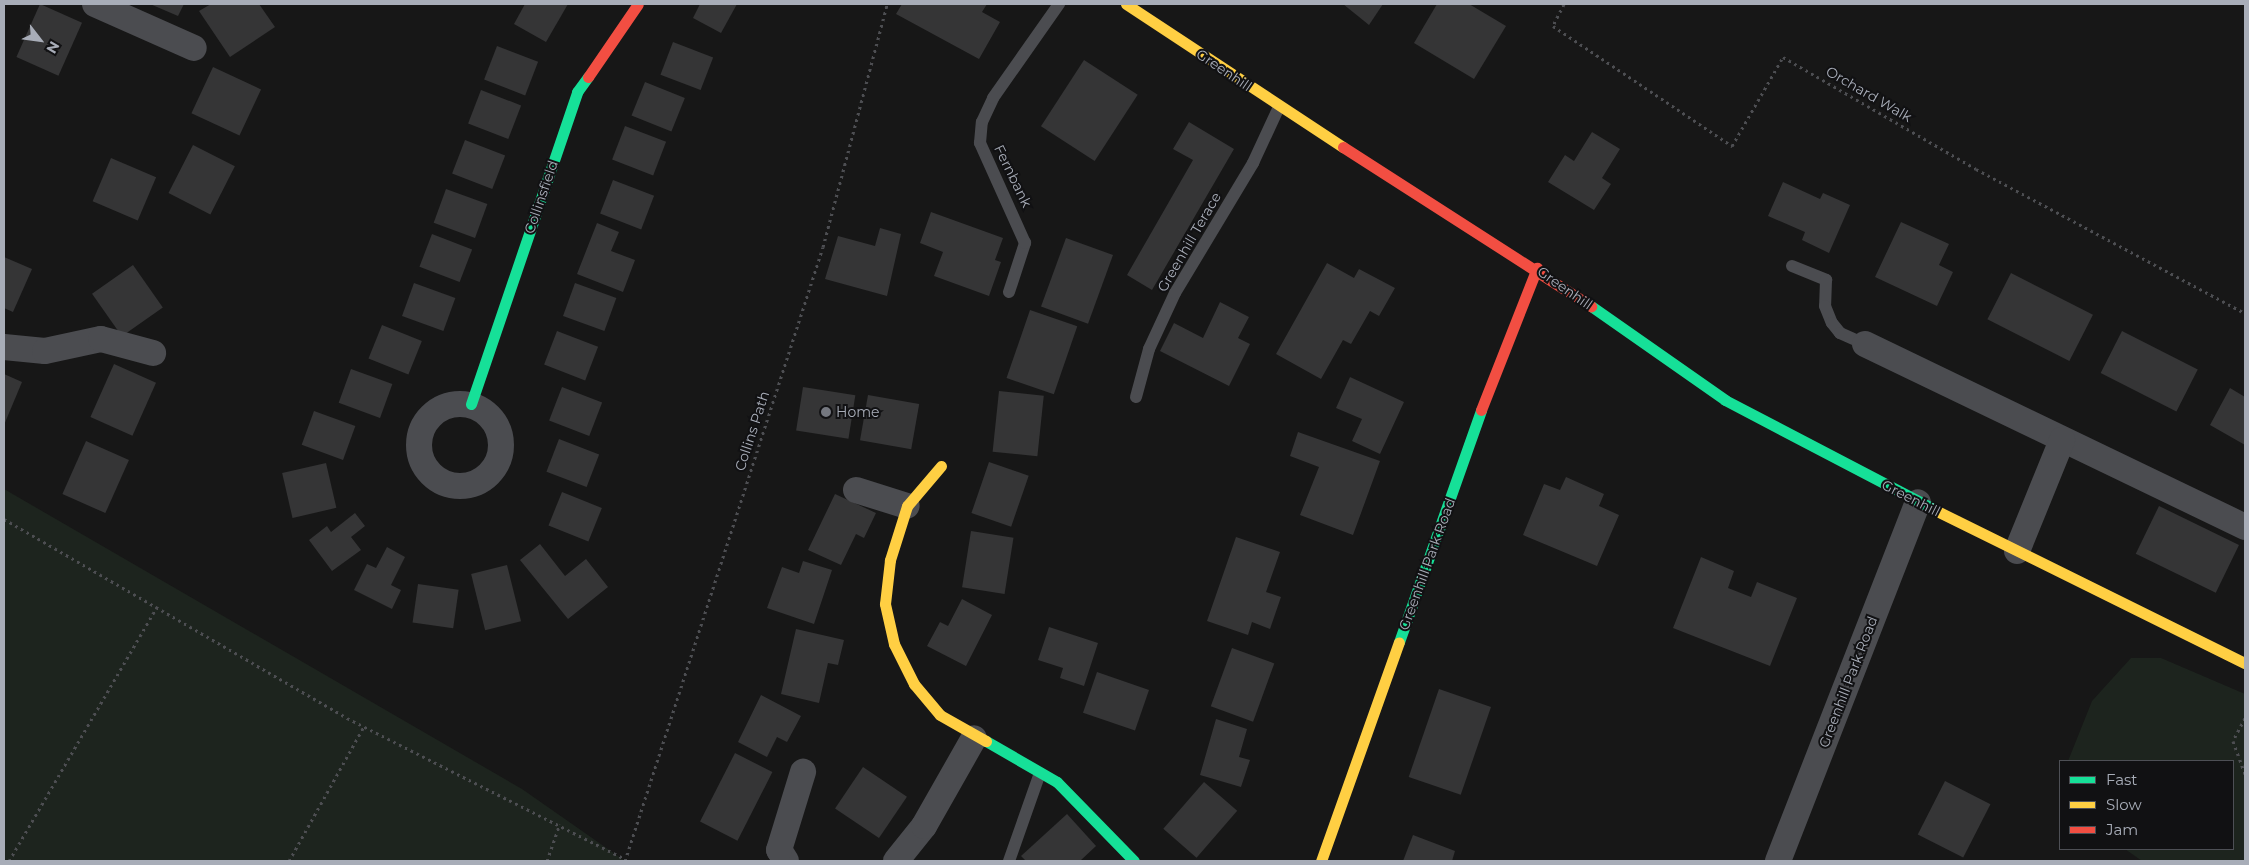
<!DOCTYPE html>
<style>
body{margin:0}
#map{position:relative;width:2249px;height:865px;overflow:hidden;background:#171717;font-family:Montserrat,sans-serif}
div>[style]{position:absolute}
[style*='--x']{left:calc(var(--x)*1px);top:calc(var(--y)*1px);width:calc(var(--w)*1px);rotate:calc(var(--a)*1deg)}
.green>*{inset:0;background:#1d241e}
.building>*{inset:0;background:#353536;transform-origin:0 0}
.path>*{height:3px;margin-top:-1.5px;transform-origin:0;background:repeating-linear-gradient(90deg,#4d4e52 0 2.5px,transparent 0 6.5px)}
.lane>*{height:12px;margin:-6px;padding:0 6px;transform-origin:6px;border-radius:6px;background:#4b4c50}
.street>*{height:26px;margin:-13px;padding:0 13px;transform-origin:13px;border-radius:13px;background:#4b4c50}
.street>.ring{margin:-13px;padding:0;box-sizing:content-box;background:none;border:26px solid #4b4c50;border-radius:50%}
.fast>*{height:11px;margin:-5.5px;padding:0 5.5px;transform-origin:5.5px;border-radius:5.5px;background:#16e098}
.slow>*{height:11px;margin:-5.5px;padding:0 5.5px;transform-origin:5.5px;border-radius:5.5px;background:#ffcf43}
.jam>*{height:11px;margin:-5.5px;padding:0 5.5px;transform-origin:5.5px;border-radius:5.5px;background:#f24e42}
.dots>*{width:14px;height:14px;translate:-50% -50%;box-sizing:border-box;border:2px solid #111113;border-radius:50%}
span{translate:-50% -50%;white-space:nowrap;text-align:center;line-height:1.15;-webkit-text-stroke:4px #111113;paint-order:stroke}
.street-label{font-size:14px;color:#a8adb8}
.poi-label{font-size:14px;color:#a8adb8}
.left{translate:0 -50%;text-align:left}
.frame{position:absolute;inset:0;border:5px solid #a8adb8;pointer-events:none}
.legend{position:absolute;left:2059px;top:760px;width:175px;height:90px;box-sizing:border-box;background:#111113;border:1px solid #4d4f55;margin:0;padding:6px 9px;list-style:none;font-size:15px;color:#a8adb8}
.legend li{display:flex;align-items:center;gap:10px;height:25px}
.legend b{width:25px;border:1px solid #4d4f55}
.north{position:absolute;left:15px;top:15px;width:50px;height:50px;-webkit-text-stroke:4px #111113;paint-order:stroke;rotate:120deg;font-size:14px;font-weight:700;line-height:20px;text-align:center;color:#a8adb8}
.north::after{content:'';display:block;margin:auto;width:18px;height:22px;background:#a8adb8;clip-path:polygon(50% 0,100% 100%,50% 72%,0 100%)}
</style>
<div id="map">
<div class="green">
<i style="clip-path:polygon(4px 489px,522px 789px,625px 861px,4px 861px)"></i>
<i style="clip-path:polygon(2131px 658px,2161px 658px,2245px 694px,2245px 861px,2142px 861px,2125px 849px,2233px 849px,2233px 761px,2068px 761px,2092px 701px)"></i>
</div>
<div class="building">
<i style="left:40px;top:4px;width:46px;height:58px;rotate:24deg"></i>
<i style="clip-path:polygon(150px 4px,184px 4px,178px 16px)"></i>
<i style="clip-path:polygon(211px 4px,259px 4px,275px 27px,230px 57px,199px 11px)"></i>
<i style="clip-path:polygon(525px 4px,568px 4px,546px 42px,514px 24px)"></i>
<i style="clip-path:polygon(700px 4px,737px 4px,721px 33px,693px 18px)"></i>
<i style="clip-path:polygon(902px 4px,987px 4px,982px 12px,1000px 22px,979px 59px,896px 14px)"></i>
<i style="clip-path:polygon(1343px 4px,1383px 4px,1369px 25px)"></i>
<i style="clip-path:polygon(1437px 4px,1469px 4px,1506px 26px,1474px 79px,1414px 43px)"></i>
<i style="left:673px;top:42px;width:43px;height:35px;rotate:21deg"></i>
<i style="left:497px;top:46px;width:44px;height:36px;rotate:21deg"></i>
<i style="left:1084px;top:60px;width:64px;height:79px;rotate:33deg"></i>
<i style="left:213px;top:67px;width:53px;height:51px;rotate:25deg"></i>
<i style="left:645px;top:82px;width:43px;height:36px;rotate:22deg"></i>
<i style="left:481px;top:90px;width:43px;height:36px;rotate:21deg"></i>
<i style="clip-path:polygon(1189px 122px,1234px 149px,1152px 290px,1127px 275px,1193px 160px,1173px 149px)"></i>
<i style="left:625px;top:126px;width:44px;height:36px;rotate:21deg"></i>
<i style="clip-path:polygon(1592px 132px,1620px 149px,1602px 178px,1611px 184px,1594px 210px,1548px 182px,1565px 155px,1574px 161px)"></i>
<i style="left:465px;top:140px;width:43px;height:36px;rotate:21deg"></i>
<i style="left:193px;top:145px;width:47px;height:54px;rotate:27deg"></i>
<i style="left:111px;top:158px;width:49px;height:47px;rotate:23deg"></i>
<i style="left:613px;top:180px;width:44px;height:36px;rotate:21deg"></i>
<i style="clip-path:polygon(1783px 182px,1820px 199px,1823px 193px,1850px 205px,1829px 253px,1802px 240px,1805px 232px,1768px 216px)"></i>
<i style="left:446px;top:189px;width:44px;height:36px;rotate:20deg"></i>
<i style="clip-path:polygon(931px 212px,1003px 238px,995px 260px,1001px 262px,989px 296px,934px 276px,943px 252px,920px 243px)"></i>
<i style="clip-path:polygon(1901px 222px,1949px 244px,1939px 265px,1953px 272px,1937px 306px,1875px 277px)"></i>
<i style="clip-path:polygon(597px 223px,619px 232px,611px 251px,635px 260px,623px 292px,577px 274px)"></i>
<i style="clip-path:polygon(880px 228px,901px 234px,887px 296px,825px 279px,838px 236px,875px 246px)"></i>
<i style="left:432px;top:234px;width:43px;height:35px;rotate:21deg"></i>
<i style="left:1066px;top:238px;width:50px;height:73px;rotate:20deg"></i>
<i style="clip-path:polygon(4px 257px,32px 269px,13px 312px,4px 308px)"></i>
<i style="clip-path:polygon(1327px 263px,1354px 278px,1359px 269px,1395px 288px,1379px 316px,1370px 311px,1351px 344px,1343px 340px,1321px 379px,1276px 354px)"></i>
<i style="left:133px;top:265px;width:52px;height:50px;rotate:55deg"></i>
<i style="left:2011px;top:273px;width:92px;height:52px;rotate:27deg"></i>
<i style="left:414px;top:283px;width:44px;height:35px;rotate:20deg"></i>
<i style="left:575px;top:283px;width:44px;height:35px;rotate:20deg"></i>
<i style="clip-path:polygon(1220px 302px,1249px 317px,1238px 338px,1250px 344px,1229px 386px,1160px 351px,1174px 323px,1203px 338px)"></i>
<i style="left:1030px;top:310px;width:50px;height:72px;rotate:19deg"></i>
<i style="left:382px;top:325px;width:43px;height:36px;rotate:22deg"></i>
<i style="left:557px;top:331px;width:44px;height:36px;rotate:21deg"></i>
<i style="left:2122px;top:331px;width:85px;height:47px;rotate:27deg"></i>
<i style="left:114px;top:364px;width:46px;height:58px;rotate:24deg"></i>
<i style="left:351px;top:369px;width:44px;height:36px;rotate:20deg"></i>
<i style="clip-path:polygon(4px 374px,22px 382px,4px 425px)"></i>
<i style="clip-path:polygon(1350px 377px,1404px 402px,1380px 454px,1352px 441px,1362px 419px,1336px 408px)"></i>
<i style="left:562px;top:387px;width:43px;height:36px;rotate:21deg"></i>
<i style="left:803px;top:387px;width:53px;height:44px;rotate:9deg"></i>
<i style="clip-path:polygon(2230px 388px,2245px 397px,2245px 445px,2210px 425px)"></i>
<i style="left:999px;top:391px;width:45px;height:61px;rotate:6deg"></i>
<i style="left:868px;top:395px;width:52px;height:46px;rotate:10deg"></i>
<i style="left:314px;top:411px;width:44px;height:36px;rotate:20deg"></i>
<i style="clip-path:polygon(1298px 432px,1380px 461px,1353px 535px,1300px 515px,1319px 467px,1290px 456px)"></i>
<i style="left:559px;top:439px;width:43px;height:35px;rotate:21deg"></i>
<i style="left:86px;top:441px;width:47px;height:58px;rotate:24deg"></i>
<i style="left:989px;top:462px;width:42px;height:54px;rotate:19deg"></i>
<i style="left:326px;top:463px;width:46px;height:45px;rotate:77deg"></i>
<i style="clip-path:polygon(1566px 477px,1604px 494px,1599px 506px,1619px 515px,1597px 566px,1523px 535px,1544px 484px,1560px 490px)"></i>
<i style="left:562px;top:492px;width:43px;height:36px;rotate:22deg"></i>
<i style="clip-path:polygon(835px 494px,876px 513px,864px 538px,856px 534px,841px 565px,808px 550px)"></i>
<i style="left:2159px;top:506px;width:89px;height:53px;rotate:26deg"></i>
<i style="clip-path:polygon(355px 513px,365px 526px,351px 537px,361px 550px,332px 571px,309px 540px,327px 526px,331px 532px)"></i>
<i style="left:971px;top:531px;width:43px;height:57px;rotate:9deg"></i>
<i style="clip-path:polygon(1236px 537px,1280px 552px,1266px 592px,1281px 597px,1270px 629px,1252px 622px,1248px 635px,1207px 621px)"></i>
<i style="clip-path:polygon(540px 544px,565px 576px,586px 559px,608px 587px,568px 619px,520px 560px)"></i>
<i style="clip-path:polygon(387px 547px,405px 557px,391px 585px,401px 590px,392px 609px,354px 590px,367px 564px,376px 568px)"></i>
<i style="clip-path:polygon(1701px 557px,1734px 571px,1728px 588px,1751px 597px,1757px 582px,1797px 598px,1770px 666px,1673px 628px)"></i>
<i style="clip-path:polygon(803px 561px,832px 570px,814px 624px,767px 608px,782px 567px,799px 573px)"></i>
<i style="left:507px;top:565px;width:58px;height:37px;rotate:76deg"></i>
<i style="left:418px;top:584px;width:41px;height:39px;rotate:8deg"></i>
<i style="clip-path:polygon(962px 599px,992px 615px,966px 666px,927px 646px,940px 622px,948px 626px)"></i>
<i style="clip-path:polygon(1049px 627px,1098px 643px,1084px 686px,1060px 678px,1063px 668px,1038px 660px)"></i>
<i style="clip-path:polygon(796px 629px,844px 640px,838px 665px,828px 663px,819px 703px,781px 694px)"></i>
<i style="left:1232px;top:648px;width:45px;height:62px;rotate:20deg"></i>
<i style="left:1097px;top:672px;width:55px;height:43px;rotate:19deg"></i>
<i style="left:1439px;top:689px;width:55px;height:93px;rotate:19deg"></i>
<i style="clip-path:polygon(761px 695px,801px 716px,787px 742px,777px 737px,767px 757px,738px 742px)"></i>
<i style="clip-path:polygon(1216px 719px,1247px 729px,1239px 757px,1250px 760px,1241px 787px,1200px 775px)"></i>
<i style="left:735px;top:753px;width:42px;height:77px;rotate:27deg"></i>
<i style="left:863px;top:767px;width:53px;height:50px;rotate:34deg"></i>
<i style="left:1945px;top:781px;width:51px;height:60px;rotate:27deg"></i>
<i style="left:1204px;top:782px;width:44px;height:62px;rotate:41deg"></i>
<i style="clip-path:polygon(1067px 814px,1096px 846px,1080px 861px,1026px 861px,1021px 856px)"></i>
<i style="clip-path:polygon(1413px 835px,1455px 851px,1452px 861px,1403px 861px)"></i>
</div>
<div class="path">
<i style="--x:1564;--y:4;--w:25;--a:117"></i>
<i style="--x:1553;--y:26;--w:216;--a:33.8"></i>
<i style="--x:1732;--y:146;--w:103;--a:-60.2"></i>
<i style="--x:1783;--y:57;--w:223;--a:30.1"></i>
<i style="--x:1976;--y:169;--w:305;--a:28.2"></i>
<i style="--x:4;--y:519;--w:397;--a:30.1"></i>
<i style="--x:347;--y:718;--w:312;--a:26.9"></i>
<i style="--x:2245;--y:718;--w:26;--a:118"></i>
<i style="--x:2233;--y:741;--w:35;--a:70"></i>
<i style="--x:9;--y:861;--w:294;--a:-59.8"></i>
<i style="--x:289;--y:861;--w:154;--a:-60.9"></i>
<i style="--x:547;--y:861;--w:39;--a:-71"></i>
<i style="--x:625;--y:861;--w:645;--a:-72.13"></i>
<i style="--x:823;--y:247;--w:251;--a:-75.2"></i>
</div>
<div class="lane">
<i style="--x:1792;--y:266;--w:37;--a:22"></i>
<i style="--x:1826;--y:280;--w:26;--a:92"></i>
<i style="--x:1825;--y:306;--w:18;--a:68"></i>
<i style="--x:1832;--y:323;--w:13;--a:51"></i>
<i style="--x:1840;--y:333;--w:27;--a:24"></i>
<i style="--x:1009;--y:292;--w:52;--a:-71.9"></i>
<i style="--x:1025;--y:243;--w:110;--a:-114.2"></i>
<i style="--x:980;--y:143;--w:21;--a:-85"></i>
<i style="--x:982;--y:122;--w:26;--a:-65"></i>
<i style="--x:993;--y:98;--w:115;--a:-54.9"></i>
<i style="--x:1136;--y:397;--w:50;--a:-74.8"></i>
<i style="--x:1149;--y:349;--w:62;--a:-65.1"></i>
<i style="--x:1175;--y:293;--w:152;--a:-59"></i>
<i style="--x:1253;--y:163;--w:62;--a:-65.1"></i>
<i style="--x:1009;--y:861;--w:93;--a:-70.6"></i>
</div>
<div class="street">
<i style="--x:95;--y:4;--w:108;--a:24"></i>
<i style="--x:1865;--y:344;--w:422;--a:25.7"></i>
<i style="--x:4;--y:347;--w:41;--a:5.6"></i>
<i style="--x:45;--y:351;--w:57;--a:-12.1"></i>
<i style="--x:101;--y:339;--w:54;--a:15.1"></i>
<i class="ring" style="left:419px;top:404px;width:56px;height:56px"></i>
<i style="--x:856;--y:490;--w:53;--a:17.4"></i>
<i style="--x:2017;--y:551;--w:120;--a:-67.9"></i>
<i style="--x:786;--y:861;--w:13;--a:-122"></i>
<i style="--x:779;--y:850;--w:82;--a:-72.9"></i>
<i style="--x:896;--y:861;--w:45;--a:-51.3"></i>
<i style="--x:924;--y:826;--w:101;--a:-60.4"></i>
<i style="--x:1778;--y:861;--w:385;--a:-68.7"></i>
</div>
<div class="fast">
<i style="--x:1591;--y:306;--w:164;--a:35"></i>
<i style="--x:1725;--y:400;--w:239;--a:27.6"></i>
<i style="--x:471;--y:404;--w:330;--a:-71.2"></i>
<i style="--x:577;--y:92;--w:19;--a:-54"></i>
<i style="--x:1399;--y:642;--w:246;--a:-70.5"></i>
<i style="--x:986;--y:741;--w:82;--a:30"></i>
<i style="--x:1057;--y:782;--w:110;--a:45.7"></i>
</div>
<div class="slow">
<i style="--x:1126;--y:4;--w:260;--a:33.4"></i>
<i style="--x:941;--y:466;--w:52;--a:130.4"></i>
<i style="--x:907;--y:506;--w:57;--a:107.5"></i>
<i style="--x:890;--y:560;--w:44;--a:96.5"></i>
<i style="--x:885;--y:604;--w:41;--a:77.3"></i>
<i style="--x:894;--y:644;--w:45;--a:63.4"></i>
<i style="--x:914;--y:684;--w:40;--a:50"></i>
<i style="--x:940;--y:715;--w:53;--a:29.5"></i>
<i style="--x:1937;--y:511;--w:343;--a:26.3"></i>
<i style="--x:1321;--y:861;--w:232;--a:-70.4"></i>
</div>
<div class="jam">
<i style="--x:588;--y:77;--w:88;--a:-55.6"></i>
<i style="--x:1343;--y:147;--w:295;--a:32.7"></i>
<i style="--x:1481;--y:410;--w:153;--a:-68.5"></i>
</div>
<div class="dots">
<i style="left:826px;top:412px;background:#757880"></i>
</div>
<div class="street-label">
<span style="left:1224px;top:70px;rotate:34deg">Greenhill</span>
<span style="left:1869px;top:94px;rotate:30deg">Orchard Walk</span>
<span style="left:1013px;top:176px;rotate:64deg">Fernbank</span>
<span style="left:541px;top:197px;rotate:-71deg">Collinsfield</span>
<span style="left:1189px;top:242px;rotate:-60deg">Greenhill Terace</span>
<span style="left:1565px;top:288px;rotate:35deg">Greenhill</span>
<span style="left:752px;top:431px;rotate:-72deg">Collins Path</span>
<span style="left:1911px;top:498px;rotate:27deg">Greenhill</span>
<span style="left:1427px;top:564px;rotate:-70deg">Greenhill Park Road</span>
<span style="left:1848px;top:682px;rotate:-69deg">Greenhill Park Road</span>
</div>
<div class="poi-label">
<span class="left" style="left:836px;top:412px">Home</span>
</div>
<div class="frame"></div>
<ul class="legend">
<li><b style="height:6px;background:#16e098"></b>Fast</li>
<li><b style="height:6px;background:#ffcf43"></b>Slow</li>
<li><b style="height:6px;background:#f24e42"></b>Jam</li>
</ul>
<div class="north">N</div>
</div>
